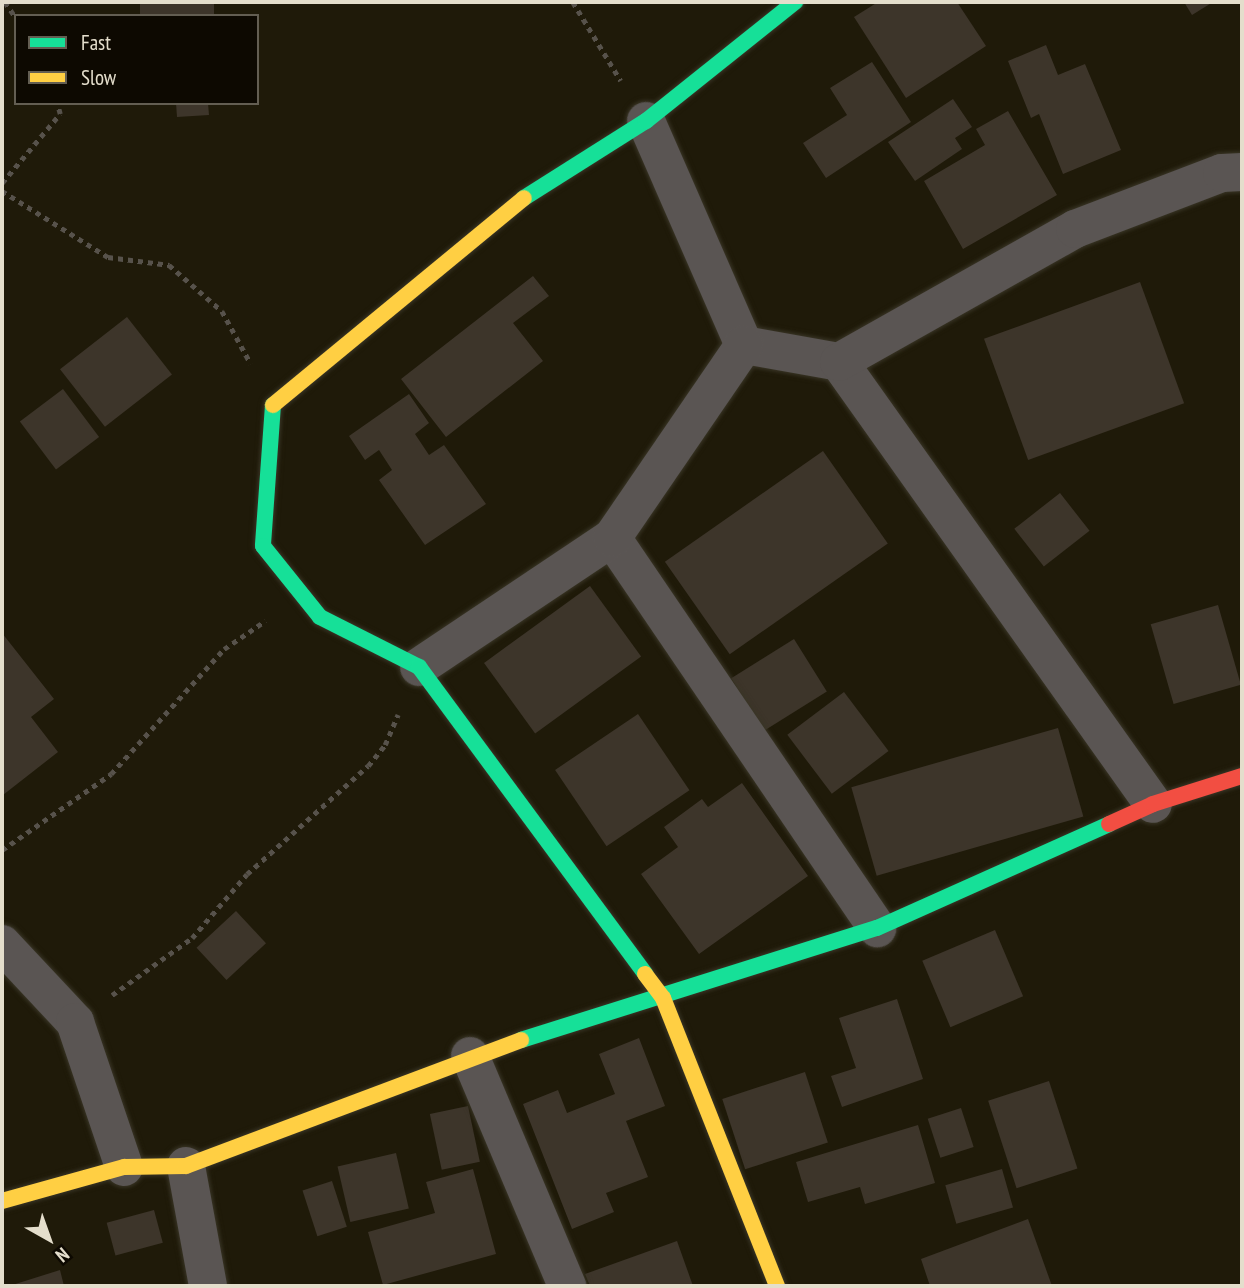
<!DOCTYPE html>
<style>
body{margin:0}
#map{position:relative;width:1244px;height:1288px;overflow:hidden;background:#1f1a09;font-family:"PT Sans Narrow",sans-serif}
div>[style]{position:absolute}
[style*='--x']{left:calc(var(--x)*1px);top:calc(var(--y)*1px);width:calc(var(--w)*1px);rotate:calc(var(--a)*1deg)}
.building>*{inset:0;background:#3d352a;transform-origin:0 0}
.path>*{height:4.5px;margin-top:-2.25px;transform-origin:0;background:repeating-linear-gradient(90deg,#57524b 0 5px,transparent 0 10px)}
.roads{filter:drop-shadow(0 0 2px #393526) drop-shadow(0 0 2px #393526)}
.street>*{height:38px;margin:-19px;padding:0 19px;transform-origin:19px;border-radius:19px;background:#5a5553}
.fast>*{height:16px;margin:-8px;padding:0 8px;transform-origin:8px;border-radius:8px;background:#16e098}
.slow>*{height:16px;margin:-8px;padding:0 8px;transform-origin:8px;border-radius:8px;background:#ffcf43}
.jam>*{height:16px;margin:-8px;padding:0 8px;transform-origin:8px;border-radius:8px;background:#f24e42}
span{translate:-50% -50%;white-space:nowrap;text-align:center;line-height:1.15;-webkit-text-stroke:5px #0d0901;paint-order:stroke}
.frame{position:absolute;inset:0;border:4px solid #e4decc;pointer-events:none}
.legend{position:absolute;left:14px;top:14px;width:245px;height:91px;box-sizing:border-box;background:#0d0901;border:2px solid #635e52;margin:0;padding:9px 12px;list-style:none;font-size:21px;color:#e4decc}
.legend li{display:flex;align-items:center;gap:14px;height:35px}
.legend b{width:35px;border:2px solid #635e52}
.north{position:absolute;left:14px;top:1204px;width:70px;height:70px;-webkit-text-stroke:5px #0d0901;paint-order:stroke;rotate:140deg;font-size:19px;font-weight:700;line-height:28px;text-align:center;color:#e4decc}
.north::after{content:'';display:block;margin:auto;width:24px;height:32px;background:#e4decc;clip-path:polygon(50% 0,100% 100%,50% 72%,0 100%)}
</style>
<div id="map">
<div class="building">
<i style="left:140px;top:2px;width:74px;height:14px"></i>
<i style="clip-path:polygon(878px 2px,957px 2px,986px 46px,906px 98px,854px 17px)"></i>
<i style="clip-path:polygon(1184px 2px,1213px 2px,1192px 15px)"></i>
<i style="clip-path:polygon(1046px 45px,1058px 75px,1085px 64px,1121px 150px,1063px 174px,1039px 114px,1031px 118px,1008px 61px)"></i>
<i style="clip-path:polygon(872px 62px,911px 122px,826px 178px,803px 143px,847px 115px,830px 88px)"></i>
<i style="clip-path:polygon(953px 99px,972px 127px,955px 138px,962px 149px,915px 181px,888px 142px)"></i>
<i style="clip-path:polygon(176px 103px,208px 103px,209px 115px,177px 117px)"></i>
<i style="clip-path:polygon(1008px 111px,1057px 195px,963px 249px,924px 181px,985px 145px,976px 129px)"></i>
<i style="clip-path:polygon(533px 276px,549px 296px,513px 323px,543px 361px,446px 437px,401px 379px)"></i>
<i style="left:1140px;top:282px;width:129px;height:166px;rotate:70deg"></i>
<i style="left:127px;top:317px;width:73px;height:85px;rotate:52deg"></i>
<i style="left:63px;top:389px;width:60px;height:54px;rotate:53deg"></i>
<i style="clip-path:polygon(409px 394px,429px 423px,415px 434px,429px 455px,444px 445px,486px 504px,425px 545px,379px 480px,392px 470px,379px 450px,365px 460px,349px 436px)"></i>
<i style="left:823px;top:451px;width:113px;height:193px;rotate:55deg"></i>
<i style="left:1060px;top:493px;width:48px;height:58px;rotate:52deg"></i>
<i style="left:590px;top:586px;width:87px;height:131px;rotate:54deg"></i>
<i style="left:1218px;top:605px;width:83px;height:70px;rotate:74deg"></i>
<i style="clip-path:polygon(2px 633px,54px 699px,31px 717px,58px 752px,3px 795px)"></i>
<i style="left:794px;top:639px;width:62px;height:74px;rotate:58deg"></i>
<i style="left:844px;top:692px;width:74px;height:71px;rotate:53deg"></i>
<i style="left:638px;top:714px;width:92px;height:100px;rotate:56deg"></i>
<i style="left:1058px;top:728px;width:92px;height:215px;rotate:74deg"></i>
<i style="clip-path:polygon(742px 783px,808px 876px,699px 954px,641px 874px,678px 847px,664px 827px,702px 799px,708px 807px)"></i>
<i style="left:236px;top:911px;width:44px;height:54px;rotate:47deg"></i>
<i style="left:995px;top:930px;width:72px;height:79px;rotate:67deg"></i>
<i style="clip-path:polygon(897px 999px,923px 1079px,842px 1107px,831px 1076px,856px 1068px,839px 1018px)"></i>
<i style="clip-path:polygon(639px 1038px,665px 1106px,626px 1121px,648px 1177px,606px 1193px,614px 1212px,572px 1229px,523px 1104px,558px 1090px,567px 1113px,615px 1094px,599px 1054px)"></i>
<i style="left:805px;top:1072px;width:74px;height:87px;rotate:72deg"></i>
<i style="left:1049px;top:1081px;width:92px;height:64px;rotate:72deg"></i>
<i style="left:468px;top:1106px;width:57px;height:39px;rotate:78deg"></i>
<i style="left:961px;top:1108px;width:41px;height:35px;rotate:72deg"></i>
<i style="clip-path:polygon(918px 1125px,935px 1183px,865px 1204px,860px 1187px,808px 1202px,796px 1162px)"></i>
<i style="left:396px;top:1153px;width:57px;height:60px;rotate:77deg"></i>
<i style="clip-path:polygon(473px 1169px,496px 1254px,383px 1285px,368px 1232px,435px 1213px,426px 1182px)"></i>
<i style="left:1002px;top:1169px;width:40px;height:59px;rotate:74deg"></i>
<i style="left:332px;top:1181px;width:48px;height:31px;rotate:72deg"></i>
<i style="left:154px;top:1210px;width:34px;height:49px;rotate:75deg"></i>
<i style="clip-path:polygon(1028px 1219px,1052px 1286px,930px 1286px,921px 1259px)"></i>
<i style="clip-path:polygon(677px 1241px,693px 1286px,590px 1286px,585px 1274px)"></i>
<i style="clip-path:polygon(60px 1270px,64px 1286px,9px 1286px)"></i>
</div>
<div class="path">
<i style="--x:5;--y:2;--w:19;--a:55"></i>
<i style="--x:573;--y:2;--w:92;--a:58.7"></i>
<i style="--x:2;--y:183;--w:90;--a:-50"></i>
<i style="--x:60;--y:114;--w:11;--a:-105"></i>
<i style="--x:2;--y:191;--w:125;--a:31.9"></i>
<i style="--x:108;--y:257;--w:62;--a:7.5"></i>
<i style="--x:169;--y:265;--w:70;--a:41"></i>
<i style="--x:222;--y:311;--w:60;--a:61.3"></i>
<i style="--x:2;--y:850;--w:133;--a:-34.9"></i>
<i style="--x:111;--y:774;--w:169;--a:-47.9"></i>
<i style="--x:224;--y:649;--w:50;--a:-34.3"></i>
<i style="--x:112;--y:995;--w:98;--a:-35.5"></i>
<i style="--x:192;--y:938;--w:84;--a:-49.3"></i>
<i style="--x:247;--y:874;--w:162;--a:-41.8"></i>
<i style="--x:368;--y:766;--w:27;--a:-51"></i>
<i style="--x:385;--y:745;--w:33;--a:-67"></i>
</div>
<div class="roads">
<div class="street">
<i style="--x:646;--y:121;--w:244;--a:66.4"></i>
<i style="--x:744;--y:345;--w:97;--a:10.1"></i>
<i style="--x:839;--y:362;--w:542;--a:54.61"></i>
<i style="--x:839;--y:362;--w:271;--a:-29.4"></i>
<i style="--x:1075;--y:229;--w:157;--a:-20.9"></i>
<i style="--x:1222;--y:173;--w:20;--a:-3"></i>
<i style="--x:612;--y:538;--w:472;--a:55.8"></i>
<i style="--x:419;--y:667;--w:232;--a:-33.8"></i>
<i style="--x:612;--y:538;--w:234;--a:-55.6"></i>
<i style="--x:2;--y:944;--w:107;--a:46.9"></i>
<i style="--x:75;--y:1022;--w:153;--a:71.3"></i>
<i style="--x:470;--y:1056;--w:250;--a:67.1"></i>
<i style="--x:186;--y:1166;--w:122;--a:79.6"></i>
</div>
<div class="fast">
<i style="--x:524;--y:198;--w:144;--a:-32.3"></i>
<i style="--x:646;--y:121;--w:191;--a:-38.6"></i>
<i style="--x:273;--y:405;--w:141;--a:94.1"></i>
<i style="--x:263;--y:546;--w:91;--a:51.2"></i>
<i style="--x:320;--y:617;--w:111;--a:26.8"></i>
<i style="--x:419;--y:667;--w:381;--a:53.6"></i>
<i style="--x:521;--y:1040;--w:373;--a:-17.5"></i>
<i style="--x:877;--y:928;--w:254;--a:-24.1"></i>
</div>
<div class="slow">
<i style="--x:273;--y:405;--w:325;--a:-39.5"></i>
<i style="--x:645;--y:974;--w:30;--a:53"></i>
<i style="--x:663;--y:998;--w:310;--a:68.4"></i>
<i style="--x:2;--y:1201;--w:127;--a:-15.6"></i>
<i style="--x:124;--y:1167;--w:62;--a:-0.9"></i>
<i style="--x:186;--y:1166;--w:358;--a:-20.6"></i>
</div>
<div class="jam">
<i style="--x:1109;--y:824;--w:48;--a:-24.4"></i>
<i style="--x:1153;--y:804;--w:93;--a:-17.5"></i>
</div>
</div>
<div class="frame"></div>
<ul class="legend">
<li><b style="height:9px;background:#16e098"></b>Fast</li>
<li><b style="height:9px;background:#ffcf43"></b>Slow</li>
</ul>
<div class="north">N</div>
</div>
